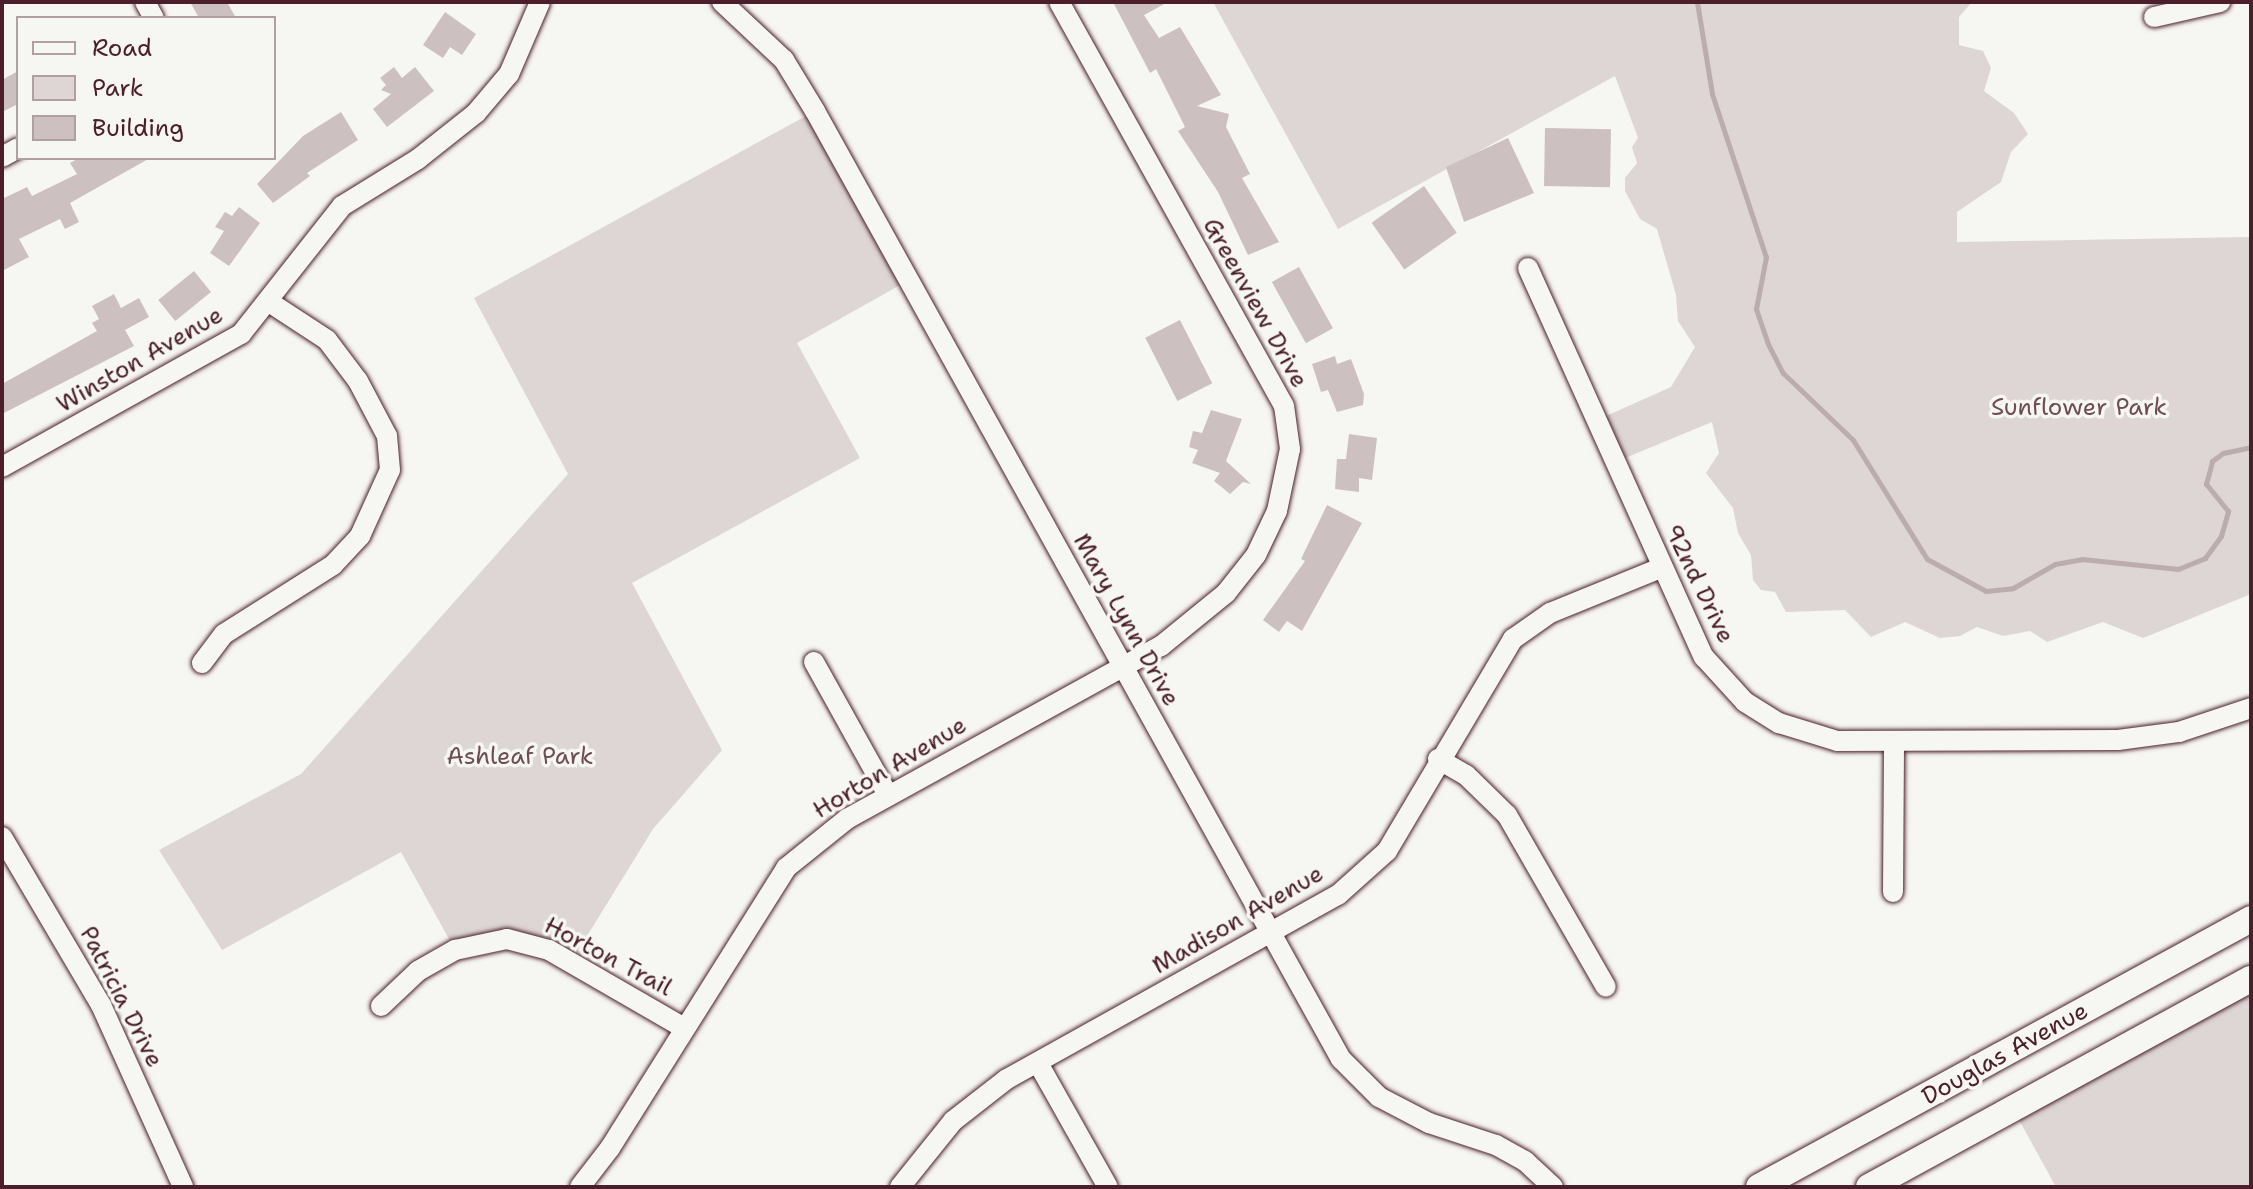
<!DOCTYPE html>
<style>
body{margin:0}
#map{position:relative;width:2253px;height:1189px;overflow:hidden;background:#f6f6f2;font-family:"Shantell Sans",sans-serif}
div>[style]{position:absolute}
[style*='--x']{left:calc(var(--x)*1px);top:calc(var(--y)*1px);width:calc(var(--w)*1px);rotate:calc(var(--a)*1deg)}
.green>*{inset:0;background:#ddd6d5}
.stream>*{height:5px;margin:-2.5px;padding:0 2.5px;transform-origin:2.5px;border-radius:2.5px;background:#bbadae}
.building>*{inset:0;background:#ccc1c0;transform-origin:0 0}
.roads{filter:drop-shadow(0 0 2px #4a1f2b) drop-shadow(0 0 2px #4a1f2b)}
.minor>*{height:20px;margin:-10px;padding:0 10px;transform-origin:10px;border-radius:10px;background:#f6f6f2}
.major>*{height:26px;margin:-13px;padding:0 13px;transform-origin:13px;border-radius:13px;background:#f6f6f2}
span{translate:-50% -50%;white-space:nowrap;text-align:center;line-height:1.15;-webkit-text-stroke:7px #f6f6f2;paint-order:stroke}
.street-label{font-size:24px;color:#4a1f2b}
.park-label{font-size:24px;color:#6f4d56}
.frame{position:absolute;inset:0;border:4px solid #4a1f2b;pointer-events:none}
.legend{position:absolute;left:16px;top:16px;width:260px;height:144px;box-sizing:border-box;background:#f6f6f2;border:2px solid #b1a0a2;margin:0;padding:10px 14px;list-style:none;font-size:24px;color:#4a1f2b}
.legend li{display:flex;align-items:center;gap:16px;height:40px}
.legend b{width:40px;border:2px solid #b1a0a2}
</style>
<div id="map">
<div class="green">
<i style="clip-path:polygon(1213px 2px,1972px 2px,1959px 17px,1959px 45px,1983px 51px,1991px 68px,1984px 91px,2014px 113px,2028px 134px,2011px 152px,2001px 182px,1957px 212px,1957px 242px,2251px 237px,2251px 594px,2143px 638px,2103px 622px,2047px 642px,2030px 631px,2003px 636px,1977px 627px,1960px 636px,1940px 638px,1905px 622px,1871px 637px,1845px 610px,1786px 612px,1775px 592px,1761px 590px,1753px 580px,1751px 555px,1738px 533px,1733px 508px,1706px 473px,1719px 453px,1712px 422px,1613px 463px,1595px 421px,1671px 387px,1695px 347px,1678px 321px,1676px 295px,1657px 229px,1640px 219px,1625px 191px,1625px 178px,1637px 163px,1632px 147px,1638px 138px,1615px 76px,1338px 229px)"></i>
<i style="clip-path:polygon(815px 111px,909px 280px,797px 343px,860px 458px,632px 583px,722px 750px,653px 829px,571px 962px,529px 942px,455px 950px,401px 852px,222px 950px,159px 850px,301px 774px,568px 474px,474px 298px)"></i>
<i style="clip-path:polygon(2251px 991px,2251px 1187px,2056px 1187px,2018px 1118px)"></i>
</div>
<div class="stream">
<i style="--x:1697;--y:2;--w:93;--a:80.7"></i>
<i style="--x:1712;--y:94;--w:172;--a:71.7"></i>
<i style="--x:1766;--y:257;--w:53;--a:100.9"></i>
<i style="--x:1756;--y:309;--w:37;--a:71"></i>
<i style="--x:1768;--y:344;--w:33;--a:63"></i>
<i style="--x:1783;--y:373;--w:97;--a:43.7"></i>
<i style="--x:1853;--y:440;--w:140;--a:58.1"></i>
<i style="--x:1927;--y:559;--w:67;--a:28.5"></i>
<i style="--x:1986;--y:591;--w:27;--a:-6"></i>
<i style="--x:2013;--y:588;--w:48;--a:-29.7"></i>
<i style="--x:2055;--y:564;--w:27;--a:-10"></i>
<i style="--x:2082;--y:559;--w:97;--a:5.9"></i>
<i style="--x:2178;--y:569;--w:29;--a:-22"></i>
<i style="--x:2205;--y:558;--w:27;--a:-54"></i>
<i style="--x:2221;--y:536;--w:26;--a:-74"></i>
<i style="--x:2228;--y:511;--w:35;--a:-129"></i>
<i style="--x:2206;--y:484;--w:24;--a:-75"></i>
<i style="--x:2212;--y:461;--w:14;--a:-36"></i>
<i style="--x:2223;--y:453;--w:29;--a:-12"></i>
</div>
<div class="building">
<i style="clip-path:polygon(190px 2px,227px 2px,236px 18px,199px 18px)"></i>
<i style="clip-path:polygon(1113px 2px,1168px 2px,1144px 15px,1159px 38px,1180px 27px,1221px 95px,1197px 106px,1229px 114px,1226px 127px,1250px 174px,1242px 178px,1279px 242px,1248px 255px,1218px 192px,1178px 131px,1185px 127px,1156px 69px,1150px 73px)"></i>
<i style="clip-path:polygon(445px 12px,476px 34px,462px 55px,450px 47px,443px 58px,423px 45px)"></i>
<i style="clip-path:polygon(394px 67px,402px 78px,415px 67px,434px 91px,387px 127px,373px 109px,391px 94px,381px 90px,386px 85px,380px 78px)"></i>
<i style="clip-path:polygon(18px 71px,18px 104px,2px 112px,2px 80px)"></i>
<i style="clip-path:polygon(341px 112px,358px 140px,307px 173px,310px 176px,273px 203px,257px 184px,303px 136px)"></i>
<i style="left:1545px;top:128px;width:66px;height:58px;rotate:1deg"></i>
<i style="clip-path:polygon(1508px 138px,1534px 193px,1464px 222px,1446px 167px)"></i>
<i style="clip-path:polygon(79px 158px,150px 158px,70px 203px,79px 222px,65px 229px,60px 219px,19px 239px,29px 257px,2px 271px,2px 199px,27px 187px,32px 196px,77px 174px,70px 163px)"></i>
<i style="left:1424px;top:186px;width:57px;height:64px;rotate:55deg"></i>
<i style="clip-path:polygon(239px 207px,260px 223px,229px 266px,210px 253px,224px 231px,215px 227px,225px 212px,232px 216px)"></i>
<i style="left:1299px;top:267px;width:70px;height:31px;rotate:61deg"></i>
<i style="left:194px;top:271px;width:27px;height:46px;rotate:51deg"></i>
<i style="clip-path:polygon(114px 294px,121px 308px,139px 298px,149px 317px,125px 330px,134px 346px,2px 414px,2px 384px,97px 331px,92px 323px,99px 319px,92px 306px)"></i>
<i style="left:1180px;top:320px;width:71px;height:39px;rotate:63deg"></i>
<i style="clip-path:polygon(1335px 356px,1337px 364px,1351px 359px,1364px 394px,1363px 405px,1337px 412px,1328px 390px,1321px 392px,1312px 364px)"></i>
<i style="clip-path:polygon(1211px 410px,1242px 419px,1226px 461px,1251px 484px,1243px 482px,1230px 494px,1214px 481px,1220px 473px,1192px 463px,1198px 450px,1189px 447px,1193px 431px,1202px 433px)"></i>
<i style="clip-path:polygon(1349px 434px,1377px 438px,1372px 480px,1359px 478px,1359px 492px,1335px 489px,1337px 459px,1346px 459px)"></i>
<i style="clip-path:polygon(1327px 505px,1362px 523px,1302px 631px,1287px 621px,1279px 632px,1263px 620px,1305px 561px,1301px 559px)"></i>
</div>
<div class="roads">
<div class="minor">
<i style="--x:145;--y:2;--w:18;--a:61"></i>
<i style="--x:722;--y:2;--w:85;--a:43.1"></i>
<i style="--x:784;--y:60;--w:60;--a:58.7"></i>
<i style="--x:815;--y:111;--w:1084;--a:60.98"></i>
<i style="--x:1341;--y:1059;--w:54;--a:45"></i>
<i style="--x:1379;--y:1097;--w:56;--a:27.5"></i>
<i style="--x:1429;--y:1123;--w:71;--a:18.2"></i>
<i style="--x:1496;--y:1145;--w:33;--a:29"></i>
<i style="--x:1525;--y:1161;--w:38;--a:43"></i>
<i style="--x:2154;--y:17;--w:68;--a:-12.8"></i>
<i style="--x:2;--y:157;--w:18;--a:-29"></i>
<i style="--x:1528;--y:268;--w:427;--a:65.7"></i>
<i style="--x:1704;--y:657;--w:61;--a:47.7"></i>
<i style="--x:1745;--y:702;--w:40;--a:32"></i>
<i style="--x:1779;--y:723;--w:61;--a:17.2"></i>
<i style="--x:1837;--y:741;--w:281;--a:-0.2"></i>
<i style="--x:2118;--y:740;--w:62;--a:-7.5"></i>
<i style="--x:2179;--y:732;--w:76;--a:-18.4"></i>
<i style="--x:2;--y:467;--w:274;--a:-29.1"></i>
<i style="--x:241;--y:334;--w:163;--a:-51.7"></i>
<i style="--x:342;--y:206;--w:89;--a:-31.7"></i>
<i style="--x:418;--y:159;--w:74;--a:-38.4"></i>
<i style="--x:476;--y:113;--w:51;--a:-49.8"></i>
<i style="--x:509;--y:74;--w:78;--a:-66.7"></i>
<i style="--x:814;--y:662;--w:152;--a:60.9"></i>
<i style="--x:202;--y:663;--w:36;--a:-53"></i>
<i style="--x:224;--y:634;--w:129;--a:-32.3"></i>
<i style="--x:333;--y:565;--w:40;--a:-47"></i>
<i style="--x:360;--y:536;--w:72;--a:-65.6"></i>
<i style="--x:390;--y:470;--w:34;--a:-95"></i>
<i style="--x:387;--y:436;--w:62;--a:-117.8"></i>
<i style="--x:358;--y:381;--w:51;--a:-127.1"></i>
<i style="--x:327;--y:340;--w:69;--a:-146.8"></i>
<i style="--x:1438;--y:759;--w:32;--a:30"></i>
<i style="--x:1466;--y:775;--w:57;--a:44.3"></i>
<i style="--x:1507;--y:815;--w:198;--a:60.1"></i>
<i style="--x:2;--y:837;--w:195;--a:59.5"></i>
<i style="--x:101;--y:1005;--w:200;--a:65.7"></i>
<i style="--x:1893;--y:892;--w:150;--a:-89.6"></i>
<i style="--x:381;--y:1006;--w:51;--a:-43.4"></i>
<i style="--x:418;--y:971;--w:43;--a:-29.6"></i>
<i style="--x:455;--y:950;--w:53;--a:-11.9"></i>
<i style="--x:507;--y:939;--w:43;--a:14.7"></i>
<i style="--x:549;--y:950;--w:156;--a:30"></i>
<i style="--x:1038;--y:1063;--w:142;--a:60.6"></i>
<i style="--x:580;--y:1187;--w:49;--a:-52.4"></i>
<i style="--x:610;--y:1148;--w:331;--a:-57.8"></i>
<i style="--x:786;--y:868;--w:78;--a:-38.8"></i>
<i style="--x:847;--y:819;--w:359;--a:-28.9"></i>
<i style="--x:1161;--y:646;--w:84;--a:-39.2"></i>
<i style="--x:1226;--y:593;--w:48;--a:-51.7"></i>
<i style="--x:1256;--y:555;--w:49;--a:-64.5"></i>
<i style="--x:1277;--y:511;--w:63;--a:-78.2"></i>
<i style="--x:1290;--y:449;--w:43;--a:-97.9"></i>
<i style="--x:1284;--y:406;--w:462;--a:-119.1"></i>
<i style="--x:900;--y:1187;--w:85;--a:-51.2"></i>
<i style="--x:953;--y:1121;--w:68;--a:-37.9"></i>
<i style="--x:1007;--y:1079;--w:379;--a:-29.1"></i>
<i style="--x:1338;--y:895;--w:66;--a:-41.9"></i>
<i style="--x:1387;--y:851;--w:247;--a:-59.3"></i>
<i style="--x:1513;--y:639;--w:45;--a:-35.1"></i>
<i style="--x:1550;--y:613;--w:120;--a:-22.1"></i>
</div>
<div class="major">
<i style="--x:1759;--y:1187;--w:560;--a:-28.58"></i>
<i style="--x:1869;--y:1187;--w:435;--a:-28.6"></i>
</div>
</div>
<div class="street-label">
<span style="left:1255px;top:303px;rotate:61deg">Greenview Drive</span>
<span style="left:140px;top:360px;rotate:-30deg">Winston Avenue</span>
<span style="left:1699px;top:584px;rotate:64deg">92nd Drive</span>
<span style="left:1126px;top:620px;rotate:61deg">Mary Lynn Drive</span>
<span style="left:890px;top:768px;rotate:-31deg">Horton Avenue</span>
<span style="left:1238px;top:920px;rotate:-30deg">Madison Avenue</span>
<span style="left:608px;top:957px;rotate:28deg">Horton Trail</span>
<span style="left:121px;top:997px;rotate:63deg">Patricia Drive</span>
<span style="left:2005px;top:1054px;rotate:-29deg">Douglas Avenue</span>
</div>
<div class="park-label">
<span style="left:2079px;top:408px">Sunflower Park</span>
<span style="left:520px;top:757px">Ashleaf Park</span>
</div>
<div class="frame"></div>
<ul class="legend">
<li><b style="height:10px;background:#f6f6f2"></b>Road</li>
<li><b style="height:22px;background:#ddd6d5"></b>Park</li>
<li><b style="height:22px;background:#ccc1c0"></b>Building</li>
</ul>
</div>
